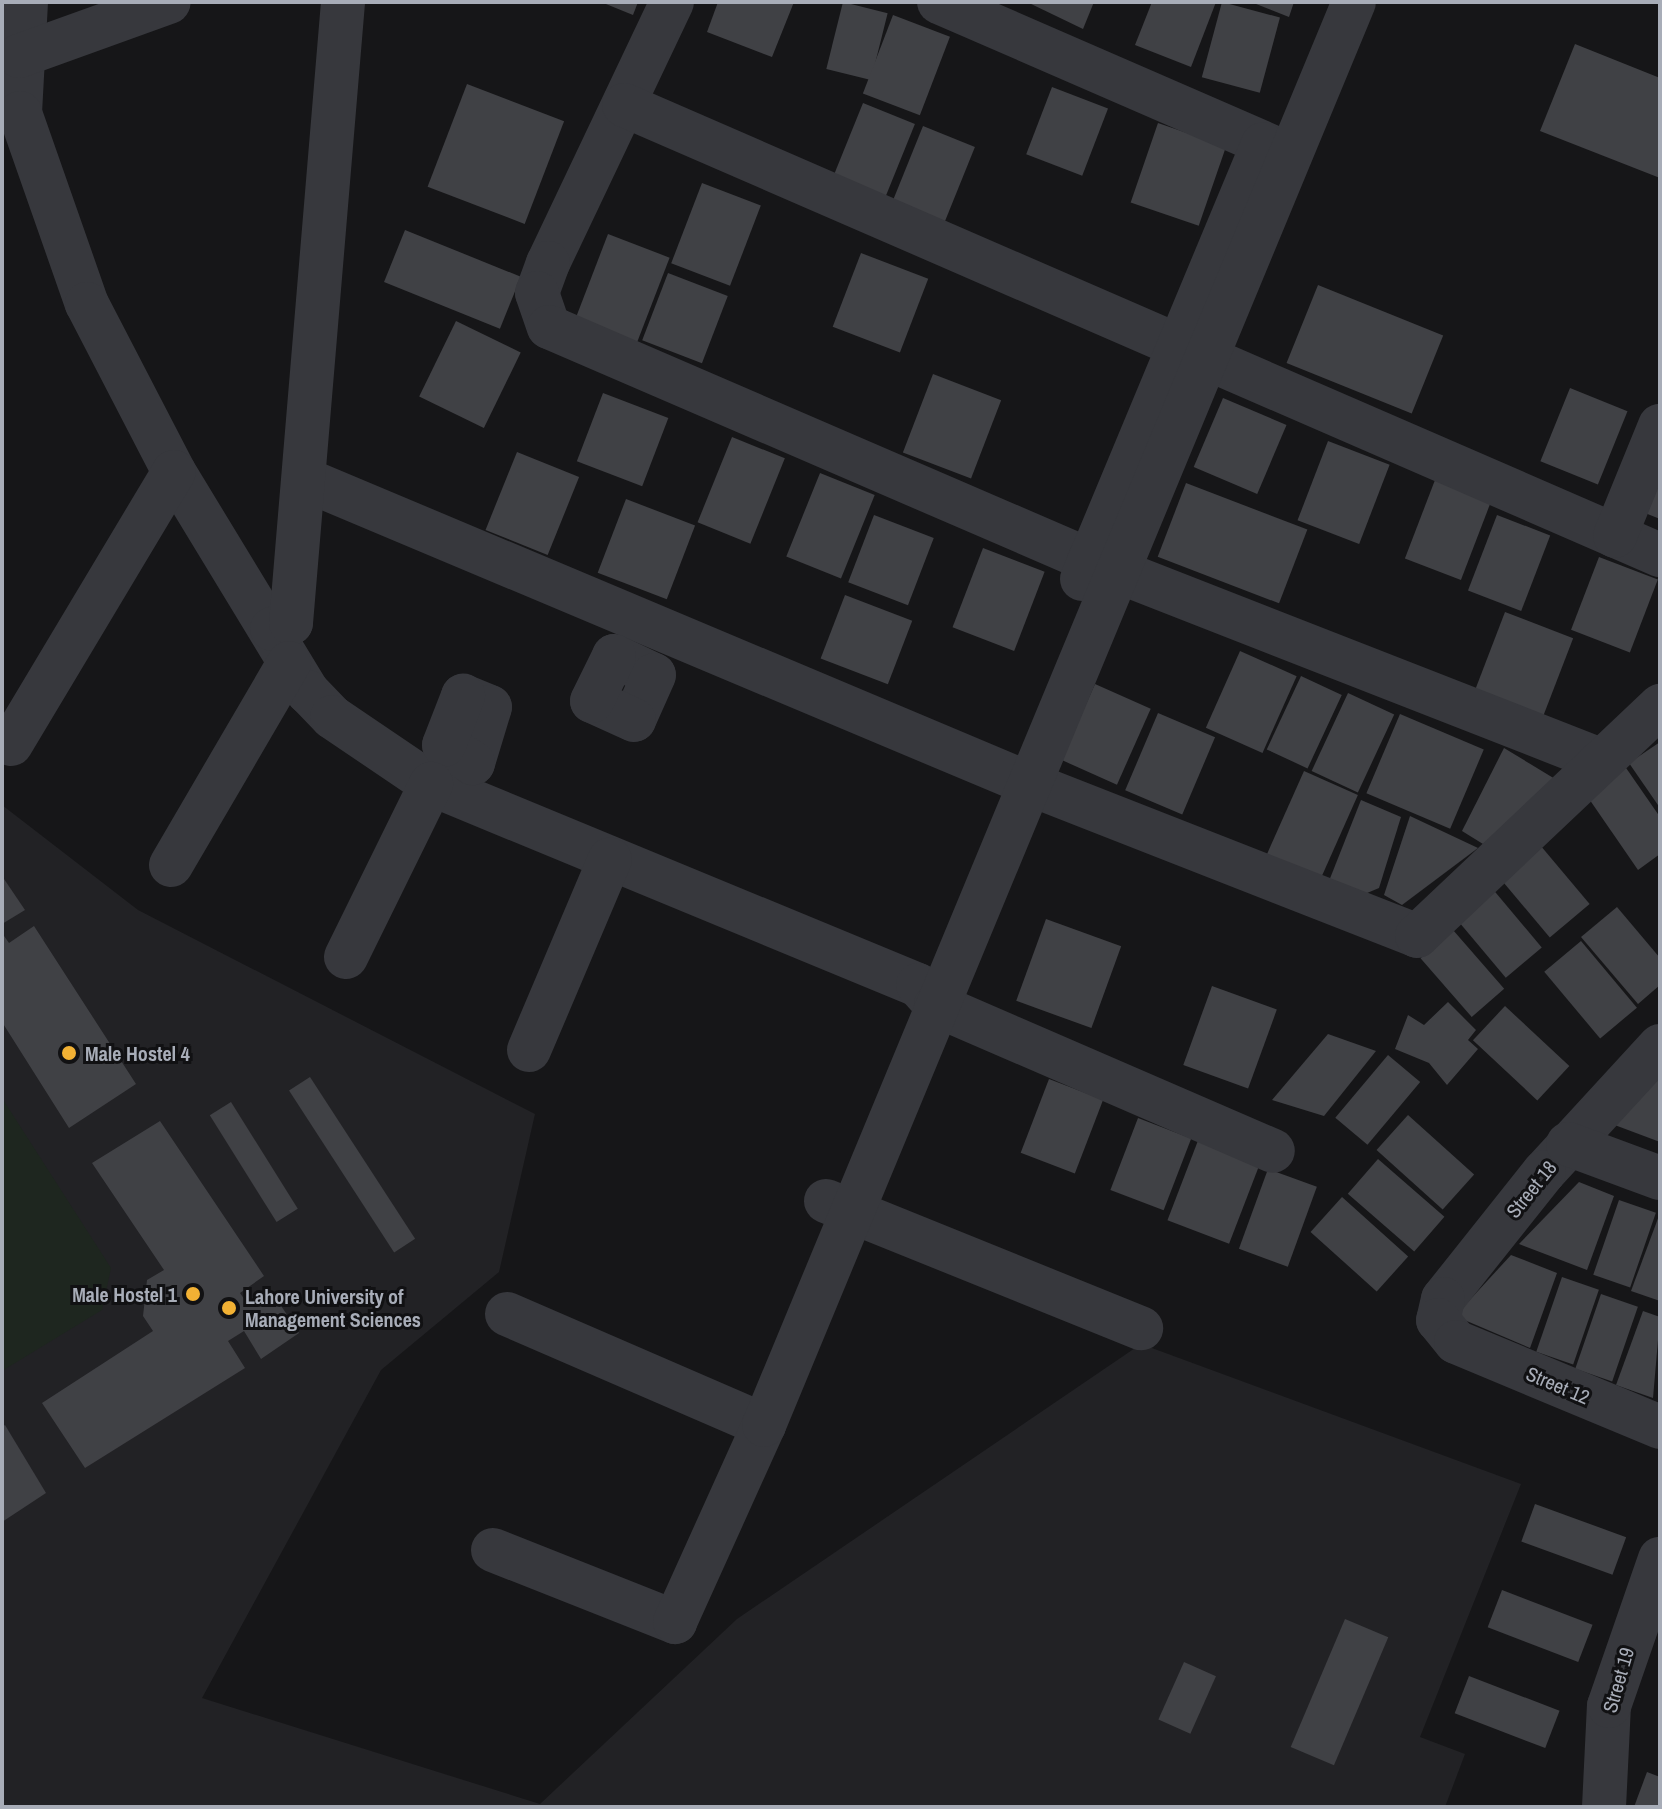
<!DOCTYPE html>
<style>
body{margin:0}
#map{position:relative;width:1662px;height:1809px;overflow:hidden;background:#161618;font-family:"Archivo Narrow",sans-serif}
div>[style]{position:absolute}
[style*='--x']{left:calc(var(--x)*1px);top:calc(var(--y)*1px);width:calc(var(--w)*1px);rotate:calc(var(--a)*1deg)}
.built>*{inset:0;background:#222225}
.green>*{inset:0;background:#1e261f}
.building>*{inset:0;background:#404145;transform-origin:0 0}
.minor>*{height:44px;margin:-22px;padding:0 22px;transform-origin:22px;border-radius:22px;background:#37383d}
.dots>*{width:22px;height:22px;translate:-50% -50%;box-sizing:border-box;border:4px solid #111113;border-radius:50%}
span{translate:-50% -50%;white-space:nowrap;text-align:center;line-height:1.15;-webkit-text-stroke:6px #111113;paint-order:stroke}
.poi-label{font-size:20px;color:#a8adb8;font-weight:700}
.left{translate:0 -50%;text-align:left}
.right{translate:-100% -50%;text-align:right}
.street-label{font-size:20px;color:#a8adb8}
.frame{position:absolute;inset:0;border:4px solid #a8adb8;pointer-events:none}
</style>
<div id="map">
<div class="built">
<i style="clip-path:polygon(2px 805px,138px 910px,535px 1114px,499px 1272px,381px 1370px,202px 1698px,540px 1804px,737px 1619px,1141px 1344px,1521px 1484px,1420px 1737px,1465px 1754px,1445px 1807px,2px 1807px)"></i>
</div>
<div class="green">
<i style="clip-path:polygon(2px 1098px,111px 1268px,102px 1310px,2px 1371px)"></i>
</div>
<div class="building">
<i style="clip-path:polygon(601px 2px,638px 2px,633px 15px)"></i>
<i style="clip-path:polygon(718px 2px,794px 2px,772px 57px,707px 32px)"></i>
<i style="left:843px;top:2px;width:46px;height:69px;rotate:14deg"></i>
<i style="clip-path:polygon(1027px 2px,1094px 2px,1083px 29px)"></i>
<i style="clip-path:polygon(1152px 2px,1216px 2px,1191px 67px,1135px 45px)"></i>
<i style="left:1222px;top:2px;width:60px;height:78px;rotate:15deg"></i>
<i style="clip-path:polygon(1251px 2px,1294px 2px,1289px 17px)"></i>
<i style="left:893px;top:15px;width:61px;height:84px;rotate:21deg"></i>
<i style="clip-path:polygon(1575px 44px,1660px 78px,1660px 178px,1540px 131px)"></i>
<i style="left:467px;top:84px;width:104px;height:110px;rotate:21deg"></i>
<i style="left:1052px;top:87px;width:60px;height:72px;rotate:21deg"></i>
<i style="left:863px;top:103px;width:56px;height:85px;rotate:22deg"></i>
<i style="left:1158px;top:123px;width:72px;height:84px;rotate:19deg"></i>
<i style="left:923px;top:126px;width:56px;height:80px;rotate:22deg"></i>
<i style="left:702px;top:183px;width:63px;height:86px;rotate:21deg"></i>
<i style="left:405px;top:230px;width:125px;height:56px;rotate:22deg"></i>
<i style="left:608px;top:234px;width:66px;height:91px;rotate:21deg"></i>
<i style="left:861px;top:253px;width:72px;height:79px;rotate:21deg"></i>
<i style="left:668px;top:273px;width:64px;height:72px;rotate:21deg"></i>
<i style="left:1318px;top:285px;width:135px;height:84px;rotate:22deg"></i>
<i style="left:456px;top:321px;width:72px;height:84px;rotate:26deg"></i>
<i style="left:933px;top:374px;width:73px;height:84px;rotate:21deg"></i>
<i style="left:1570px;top:388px;width:62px;height:79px;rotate:22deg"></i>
<i style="left:603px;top:393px;width:70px;height:73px;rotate:21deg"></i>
<i style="left:1223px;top:398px;width:69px;height:75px;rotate:23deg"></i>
<i style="left:732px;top:437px;width:57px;height:92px;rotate:22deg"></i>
<i style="left:1328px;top:441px;width:66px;height:85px;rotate:21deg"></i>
<i style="left:517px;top:452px;width:67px;height:84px;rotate:22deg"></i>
<i style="clip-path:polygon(1660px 461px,1660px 519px,1640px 511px)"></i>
<i style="left:820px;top:473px;width:59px;height:90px;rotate:22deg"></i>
<i style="left:1435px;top:480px;width:60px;height:84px;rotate:21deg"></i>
<i style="left:1186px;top:483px;width:130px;height:79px;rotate:21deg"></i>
<i style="left:626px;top:499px;width:74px;height:79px;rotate:21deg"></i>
<i style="left:874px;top:515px;width:64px;height:72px;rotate:21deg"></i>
<i style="left:1497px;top:515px;width:57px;height:81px;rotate:21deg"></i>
<i style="left:983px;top:548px;width:66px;height:85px;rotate:21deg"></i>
<i style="left:1599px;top:557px;width:63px;height:78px;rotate:21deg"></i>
<i style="left:845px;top:595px;width:72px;height:68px;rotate:21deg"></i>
<i style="left:1505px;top:612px;width:73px;height:84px;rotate:21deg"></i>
<i style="left:1240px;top:651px;width:62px;height:84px;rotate:24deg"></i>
<i style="left:1301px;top:676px;width:45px;height:81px;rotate:25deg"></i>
<i style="left:1095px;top:684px;width:61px;height:83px;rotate:24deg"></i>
<i style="left:1348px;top:693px;width:51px;height:86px;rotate:25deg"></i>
<i style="left:1158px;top:713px;width:62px;height:84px;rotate:23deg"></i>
<i style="left:1400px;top:714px;width:91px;height:86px;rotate:23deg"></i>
<i style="clip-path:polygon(1660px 742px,1660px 808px,1629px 763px)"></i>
<i style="clip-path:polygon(1504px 748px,1560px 782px,1483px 844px,1462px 831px)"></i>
<i style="clip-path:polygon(1624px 765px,1660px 817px,1660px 854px,1638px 870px,1585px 793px)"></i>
<i style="left:1304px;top:771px;width:59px;height:91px;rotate:24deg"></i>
<i style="clip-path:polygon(1361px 800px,1401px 817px,1379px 888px,1360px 896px,1329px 881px)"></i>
<i style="clip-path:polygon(1410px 816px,1478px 848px,1402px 905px,1384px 895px)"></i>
<i style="left:1535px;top:839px;width:85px;height:52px;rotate:50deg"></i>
<i style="clip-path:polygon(2px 876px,25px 910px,2px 924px)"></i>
<i style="left:1491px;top:887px;width:79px;height:47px;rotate:50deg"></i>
<i style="clip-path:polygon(1617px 907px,1660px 958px,1660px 985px,1638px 1004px,1581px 937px)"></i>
<i style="left:1046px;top:919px;width:80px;height:87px;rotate:20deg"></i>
<i style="clip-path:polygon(34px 926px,136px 1084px,69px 1128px,2px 1022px,2px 933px,9px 943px)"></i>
<i style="left:1453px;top:930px;width:78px;height:43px;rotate:49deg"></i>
<i style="left:1581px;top:941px;width:87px;height:48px;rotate:50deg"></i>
<i style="left:1212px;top:986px;width:69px;height:84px;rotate:20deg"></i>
<i style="clip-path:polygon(1448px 1002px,1476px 1030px,1468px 1040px,1478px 1049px,1447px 1085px,1429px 1063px,1395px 1049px,1408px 1015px,1424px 1025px)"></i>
<i style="left:1505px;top:1006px;width:88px;height:47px;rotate:43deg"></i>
<i style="clip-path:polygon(1328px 1034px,1376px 1051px,1324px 1116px,1272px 1100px)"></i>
<i style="left:1388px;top:1055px;width:42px;height:82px;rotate:40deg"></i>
<i style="clip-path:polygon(1660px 1064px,1660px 1142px,1604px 1121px)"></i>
<i style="left:310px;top:1077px;width:193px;height:25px;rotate:57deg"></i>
<i style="left:1049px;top:1079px;width:58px;height:79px;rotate:21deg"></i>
<i style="left:231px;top:1102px;width:126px;height:25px;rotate:58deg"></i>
<i style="left:1408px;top:1115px;width:89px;height:47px;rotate:42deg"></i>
<i style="left:1138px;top:1118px;width:57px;height:77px;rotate:21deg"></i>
<i style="clip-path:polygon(160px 1121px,264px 1276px,240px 1293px,249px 1306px,272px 1292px,299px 1333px,261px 1359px,244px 1331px,228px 1341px,245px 1368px,85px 1468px,42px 1403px,153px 1331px,143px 1316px,147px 1280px,164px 1270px,92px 1163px)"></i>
<i style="left:1199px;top:1138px;width:66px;height:88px;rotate:21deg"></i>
<i style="left:1378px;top:1159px;width:88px;height:46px;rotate:41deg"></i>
<i style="left:1268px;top:1169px;width:52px;height:85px;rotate:20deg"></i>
<i style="clip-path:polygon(1579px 1182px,1614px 1196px,1587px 1270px,1519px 1244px)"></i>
<i style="left:1342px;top:1197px;width:89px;height:47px;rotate:42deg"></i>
<i style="left:1619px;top:1200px;width:39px;height:79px;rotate:19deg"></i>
<i style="clip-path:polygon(1660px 1213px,1660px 1301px,1631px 1291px)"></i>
<i style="clip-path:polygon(1511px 1255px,1557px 1273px,1530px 1348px,1455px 1316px)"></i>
<i style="left:1562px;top:1277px;width:39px;height:79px;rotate:19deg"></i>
<i style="left:1601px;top:1294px;width:39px;height:79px;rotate:19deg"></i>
<i style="clip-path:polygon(1643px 1311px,1660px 1317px,1653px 1398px,1616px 1385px)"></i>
<i style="clip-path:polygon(5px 1425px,46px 1493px,2px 1522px,2px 1427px)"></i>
<i style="left:1535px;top:1504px;width:97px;height:40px;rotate:20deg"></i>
<i style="left:1502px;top:1590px;width:97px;height:40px;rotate:21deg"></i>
<i style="left:1345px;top:1619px;width:47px;height:139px;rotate:23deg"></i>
<i style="left:1184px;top:1662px;width:35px;height:63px;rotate:24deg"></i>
<i style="left:1469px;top:1676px;width:97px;height:40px;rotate:21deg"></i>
<i style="clip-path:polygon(1647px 1772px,1660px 1777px,1660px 1807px,1634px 1807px)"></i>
</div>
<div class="minor">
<i style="--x:26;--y:2;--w:111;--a:93.1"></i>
<i style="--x:20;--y:113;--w:202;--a:70.7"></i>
<i style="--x:87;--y:304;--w:189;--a:62.6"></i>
<i style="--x:174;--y:472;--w:258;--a:58.7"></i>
<i style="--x:308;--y:692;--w:35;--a:46"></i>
<i style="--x:332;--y:717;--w:120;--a:34.1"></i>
<i style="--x:431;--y:784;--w:527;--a:22.43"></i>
<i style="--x:918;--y:985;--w:27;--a:48"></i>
<i style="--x:936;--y:1005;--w:367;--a:23.4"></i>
<i style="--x:672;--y:2;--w:289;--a:115.4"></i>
<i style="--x:548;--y:263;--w:32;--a:110"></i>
<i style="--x:537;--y:293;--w:36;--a:71"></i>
<i style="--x:549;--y:327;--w:588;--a:23.34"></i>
<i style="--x:1089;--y:560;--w:549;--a:21.37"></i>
<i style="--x:939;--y:2;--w:382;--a:23.5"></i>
<i style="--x:19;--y:56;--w:159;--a:-19.8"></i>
<i style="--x:624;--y:105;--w:1130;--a:23.48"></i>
<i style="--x:304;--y:479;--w:787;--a:22.79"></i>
<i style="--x:1030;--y:784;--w:416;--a:21.4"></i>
<i style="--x:1417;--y:936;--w:335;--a:-43.4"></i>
<i style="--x:1615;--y:536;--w:119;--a:-67.8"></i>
<i style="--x:1082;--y:579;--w:471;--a:-67.4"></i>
<i style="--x:272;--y:629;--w:20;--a:-18"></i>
<i style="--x:291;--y:623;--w:623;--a:-85.21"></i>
<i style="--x:614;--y:656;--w:44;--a:25.4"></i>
<i style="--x:654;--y:675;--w:49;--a:114"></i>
<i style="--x:634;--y:720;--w:46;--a:-155.7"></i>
<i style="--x:592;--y:701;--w:50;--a:-63.9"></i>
<i style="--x:463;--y:696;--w:29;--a:22"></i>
<i style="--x:490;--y:707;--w:59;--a:106.9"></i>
<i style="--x:473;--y:763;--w:34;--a:-148"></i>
<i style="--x:444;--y:745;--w:53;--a:-68.8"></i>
<i style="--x:11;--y:744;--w:317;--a:-59.1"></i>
<i style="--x:171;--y:865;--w:234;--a:-59.7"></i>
<i style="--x:346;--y:957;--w:193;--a:-63.8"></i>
<i style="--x:1660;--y:1046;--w:171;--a:132.6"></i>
<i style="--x:1544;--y:1172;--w:162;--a:128.5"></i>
<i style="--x:1443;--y:1299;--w:22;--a:103"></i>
<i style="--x:1438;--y:1320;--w:28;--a:51"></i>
<i style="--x:1456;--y:1342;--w:221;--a:22.6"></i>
<i style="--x:529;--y:1050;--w:207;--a:-67"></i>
<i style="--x:1568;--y:1144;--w:98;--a:20.3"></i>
<i style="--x:826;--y:1201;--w:340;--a:22"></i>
<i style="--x:507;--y:1314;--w:280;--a:23.4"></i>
<i style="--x:493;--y:1550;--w:196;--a:21.6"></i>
<i style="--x:675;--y:1622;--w:216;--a:-65.7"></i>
<i style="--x:764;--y:1425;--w:1540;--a:-67.48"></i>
<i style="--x:1604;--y:1807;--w:101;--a:-87.2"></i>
<i style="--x:1609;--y:1706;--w:156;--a:-70.9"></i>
</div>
<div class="dots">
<i style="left:69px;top:1053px;background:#f2b134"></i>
<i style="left:193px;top:1294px;background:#f2b134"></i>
<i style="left:229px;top:1308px;background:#f2b134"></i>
</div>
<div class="poi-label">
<span class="left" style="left:85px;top:1053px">Male Hostel 4</span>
<span class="right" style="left:177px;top:1294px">Male Hostel 1</span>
<span class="left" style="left:245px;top:1308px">Lahore University of<br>Management Sciences</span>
</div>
<div class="street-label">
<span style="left:1531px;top:1189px;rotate:-51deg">Street 18</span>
<span style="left:1558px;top:1385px;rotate:23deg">Street 12</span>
<span style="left:1618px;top:1680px;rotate:-74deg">Street 19</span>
</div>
<div class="frame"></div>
</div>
